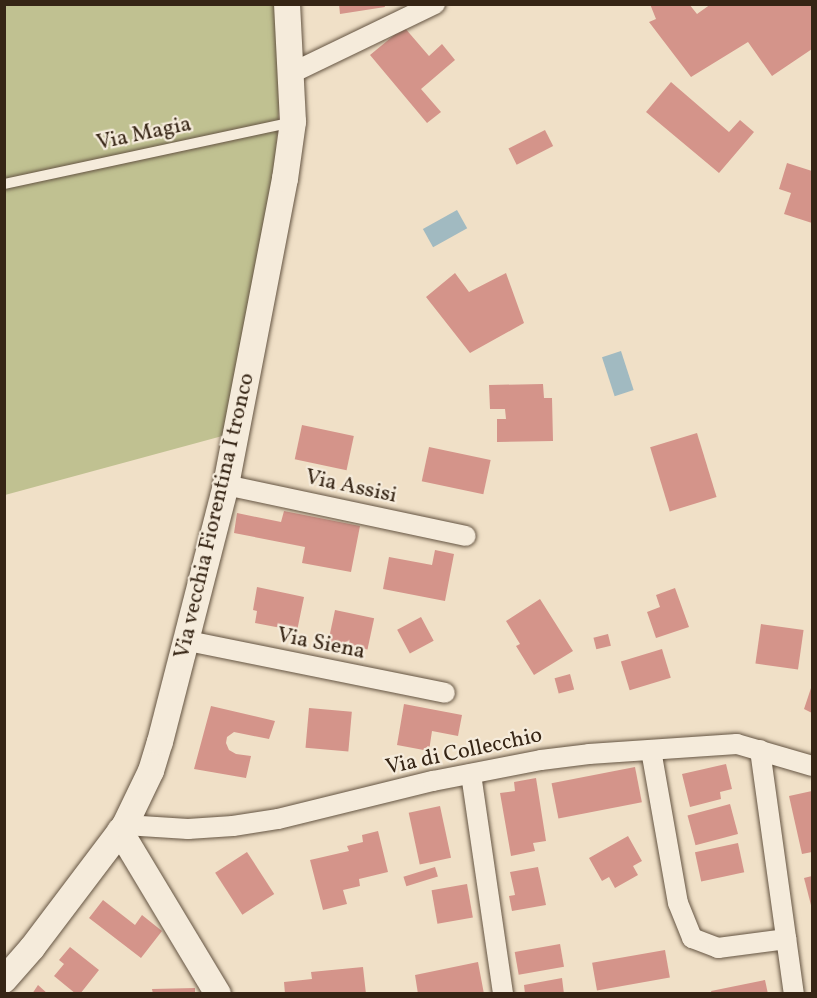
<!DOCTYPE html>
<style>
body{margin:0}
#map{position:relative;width:817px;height:998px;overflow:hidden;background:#f0e0c7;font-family:Vollkorn,serif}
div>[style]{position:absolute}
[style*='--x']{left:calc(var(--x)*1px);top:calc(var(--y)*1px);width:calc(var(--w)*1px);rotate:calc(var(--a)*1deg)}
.green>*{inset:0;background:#c0c191}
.water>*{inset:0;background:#a1bac1;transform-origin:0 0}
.building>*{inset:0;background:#d4948a;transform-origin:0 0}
.roads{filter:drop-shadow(0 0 2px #645442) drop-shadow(0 0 2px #645442)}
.service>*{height:10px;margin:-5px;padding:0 5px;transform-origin:5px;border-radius:5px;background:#f5ebdb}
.minor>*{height:20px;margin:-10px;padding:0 10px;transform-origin:10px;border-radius:10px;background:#f5ebdb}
.tertiary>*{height:26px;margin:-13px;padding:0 13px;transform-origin:13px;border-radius:13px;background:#f5ebdb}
span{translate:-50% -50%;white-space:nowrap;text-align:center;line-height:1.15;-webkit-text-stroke:4.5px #f5ebdb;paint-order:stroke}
.street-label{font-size:22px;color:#362515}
.frame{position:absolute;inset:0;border:6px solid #362515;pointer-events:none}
</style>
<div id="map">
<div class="green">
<i style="clip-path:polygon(5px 5px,276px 5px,282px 63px,274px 180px,226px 435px,5px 495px)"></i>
</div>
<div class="water">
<i style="left:457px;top:210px;width:21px;height:39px;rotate:61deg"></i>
<i style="left:621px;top:351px;width:41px;height:20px;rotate:72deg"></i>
</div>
<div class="building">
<i style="clip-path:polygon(339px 4px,384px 4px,385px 7px,340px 14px)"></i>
<i style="clip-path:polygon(650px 4px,689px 4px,697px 14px,711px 4px,812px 4px,812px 49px,772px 76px,748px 42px,691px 77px,649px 22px,656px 19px)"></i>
<i style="clip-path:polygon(404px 27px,429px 56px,442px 44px,455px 60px,421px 89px,441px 112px,427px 123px,370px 55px)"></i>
<i style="clip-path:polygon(671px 82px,729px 132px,740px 120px,754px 132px,719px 173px,646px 112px)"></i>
<i style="left:545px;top:130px;width:18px;height:41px;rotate:63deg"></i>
<i style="clip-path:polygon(787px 163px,812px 171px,812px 223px,784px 214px,791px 193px,779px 189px)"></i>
<i style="clip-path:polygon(455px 273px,469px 292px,506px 273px,524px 323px,470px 353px,426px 297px)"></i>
<i style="clip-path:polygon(543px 384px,544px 398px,552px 398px,553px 441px,497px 442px,497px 419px,506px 419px,505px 409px,490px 409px,489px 385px)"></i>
<i style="left:302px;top:425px;width:53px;height:35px;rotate:12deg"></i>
<i style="left:697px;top:433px;width:67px;height:49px;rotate:73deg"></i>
<i style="left:429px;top:447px;width:63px;height:35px;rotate:12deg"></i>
<i style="clip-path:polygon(284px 511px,360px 526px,351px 572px,302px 563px,305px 547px,234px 533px,237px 513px,281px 522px)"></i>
<i style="clip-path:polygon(435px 550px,454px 554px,445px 601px,383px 589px,389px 557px,432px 565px)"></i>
<i style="clip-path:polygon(257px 587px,304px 597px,297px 631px,255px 623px,257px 611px,253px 610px)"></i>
<i style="clip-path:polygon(675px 588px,689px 627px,656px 638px,647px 612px,660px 607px,656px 595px)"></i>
<i style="clip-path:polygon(540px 599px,573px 651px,534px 675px,516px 646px,520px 644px,506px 621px)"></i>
<i style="left:335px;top:610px;width:40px;height:32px;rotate:12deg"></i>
<i style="left:421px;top:617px;width:27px;height:27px;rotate:62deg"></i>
<i style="left:761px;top:624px;width:43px;height:40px;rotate:8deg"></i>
<i style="left:608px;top:634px;width:12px;height:15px;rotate:76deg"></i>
<i style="left:662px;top:649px;width:30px;height:43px;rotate:73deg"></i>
<i style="left:570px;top:674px;width:16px;height:16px;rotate:75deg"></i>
<i style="clip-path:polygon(812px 685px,812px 713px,804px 709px)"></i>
<i style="clip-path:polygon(404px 704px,462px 715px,458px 736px,432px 731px,429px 751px,397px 745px)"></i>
<i style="clip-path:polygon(211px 706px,275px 721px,269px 739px,234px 732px,227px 737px,226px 743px,229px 750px,236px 754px,251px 756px,246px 778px,194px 769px)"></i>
<i style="left:309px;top:708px;width:43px;height:40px;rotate:5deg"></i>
<i style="clip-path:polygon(726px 764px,732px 789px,720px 792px,721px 799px,690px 807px,682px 774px)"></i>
<i style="left:635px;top:767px;width:36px;height:85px;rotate:79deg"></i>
<i style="clip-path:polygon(536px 778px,546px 841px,533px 843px,535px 851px,511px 856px,500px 793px,515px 791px,514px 782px)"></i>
<i style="clip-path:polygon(812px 791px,812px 852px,802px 854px,789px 796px)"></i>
<i style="left:730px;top:804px;width:31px;height:44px;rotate:75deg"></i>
<i style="left:440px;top:806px;width:53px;height:32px;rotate:78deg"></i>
<i style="clip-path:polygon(378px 831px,388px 872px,359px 879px,360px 886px,343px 890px,347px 904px,323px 910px,310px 860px,349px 851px,347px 846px,363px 842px,362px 835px)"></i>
<i style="clip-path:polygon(628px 836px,642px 861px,633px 866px,638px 875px,615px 888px,609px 877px,602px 881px,589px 858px)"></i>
<i style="left:738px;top:843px;width:30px;height:44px;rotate:78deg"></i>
<i style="left:247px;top:852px;width:50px;height:38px;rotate:57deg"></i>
<i style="left:435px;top:867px;width:10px;height:33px;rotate:73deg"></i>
<i style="clip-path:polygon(538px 867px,546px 905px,512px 911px,509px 896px,515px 895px,510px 872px)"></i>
<i style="clip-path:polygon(812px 876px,812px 909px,804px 878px)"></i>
<i style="left:467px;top:884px;width:34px;height:36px;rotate:80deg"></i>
<i style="clip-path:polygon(103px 900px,135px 925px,142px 915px,162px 931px,141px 958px,89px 918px)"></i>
<i style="left:560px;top:944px;width:23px;height:46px;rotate:80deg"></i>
<i style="clip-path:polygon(70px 947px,99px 970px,80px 994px,76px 994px,54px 976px,64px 964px,59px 960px)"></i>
<i style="left:665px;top:950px;width:28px;height:74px;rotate:80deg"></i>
<i style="clip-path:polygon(478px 962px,484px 994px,418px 994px,415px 975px)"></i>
<i style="clip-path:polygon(363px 967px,366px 994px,285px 994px,284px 982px,312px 979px,311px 972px)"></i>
<i style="clip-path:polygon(562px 978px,564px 994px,525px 994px,524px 985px)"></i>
<i style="clip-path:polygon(765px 980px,768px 994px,712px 994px,711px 991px)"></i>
<i style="clip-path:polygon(38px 985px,48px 994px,32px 994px)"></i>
<i style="clip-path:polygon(195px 988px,195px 994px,153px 994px,152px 989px)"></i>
</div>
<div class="roads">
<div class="service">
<i style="--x:4;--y:184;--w:295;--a:-12.1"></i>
</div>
<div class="minor">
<i style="--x:292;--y:73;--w:159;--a:-25.8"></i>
<i style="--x:226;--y:485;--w:245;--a:12"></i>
<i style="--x:188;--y:641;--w:262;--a:11.4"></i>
<i style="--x:651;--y:750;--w:155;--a:80"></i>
<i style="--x:678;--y:903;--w:38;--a:68"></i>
<i style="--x:692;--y:938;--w:28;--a:21"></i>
<i style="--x:718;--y:948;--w:69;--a:-7.5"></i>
<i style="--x:760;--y:750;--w:246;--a:82.1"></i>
<i style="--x:471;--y:774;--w:222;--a:81.7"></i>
<i style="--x:125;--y:825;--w:63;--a:3.6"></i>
<i style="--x:188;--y:829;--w:45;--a:-3.8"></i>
<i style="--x:233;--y:826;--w:46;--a:-8.8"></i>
<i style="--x:278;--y:819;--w:160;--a:-13.8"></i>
<i style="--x:433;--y:781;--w:110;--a:-11"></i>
<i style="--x:541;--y:760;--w:48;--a:-7.1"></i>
<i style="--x:589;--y:754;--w:148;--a:-3.9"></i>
<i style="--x:737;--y:744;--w:78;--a:16.3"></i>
</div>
<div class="tertiary">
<i style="--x:120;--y:831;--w:190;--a:59"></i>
<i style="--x:4;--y:980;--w:43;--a:-48.8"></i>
<i style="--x:32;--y:948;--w:154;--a:-52.9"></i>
<i style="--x:125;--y:825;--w:60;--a:-64.3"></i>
<i style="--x:151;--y:771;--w:30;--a:-73"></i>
<i style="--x:160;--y:742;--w:265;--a:-75.6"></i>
<i style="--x:226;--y:485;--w:312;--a:-79.1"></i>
<i style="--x:285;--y:179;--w:58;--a:-82"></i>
<i style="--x:293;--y:122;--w:118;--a:-92.9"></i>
</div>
</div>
<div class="street-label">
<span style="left:144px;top:134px;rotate:-12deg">Via Magia</span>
<span style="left:351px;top:487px;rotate:12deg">Via Assisi</span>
<span style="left:215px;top:516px;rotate:-77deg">Via vecchia Fiorentina I tronco</span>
<span style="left:321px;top:644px;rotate:11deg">Via Siena</span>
<span style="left:464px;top:752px;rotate:-12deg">Via di Collecchio</span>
</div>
<div class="frame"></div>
</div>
